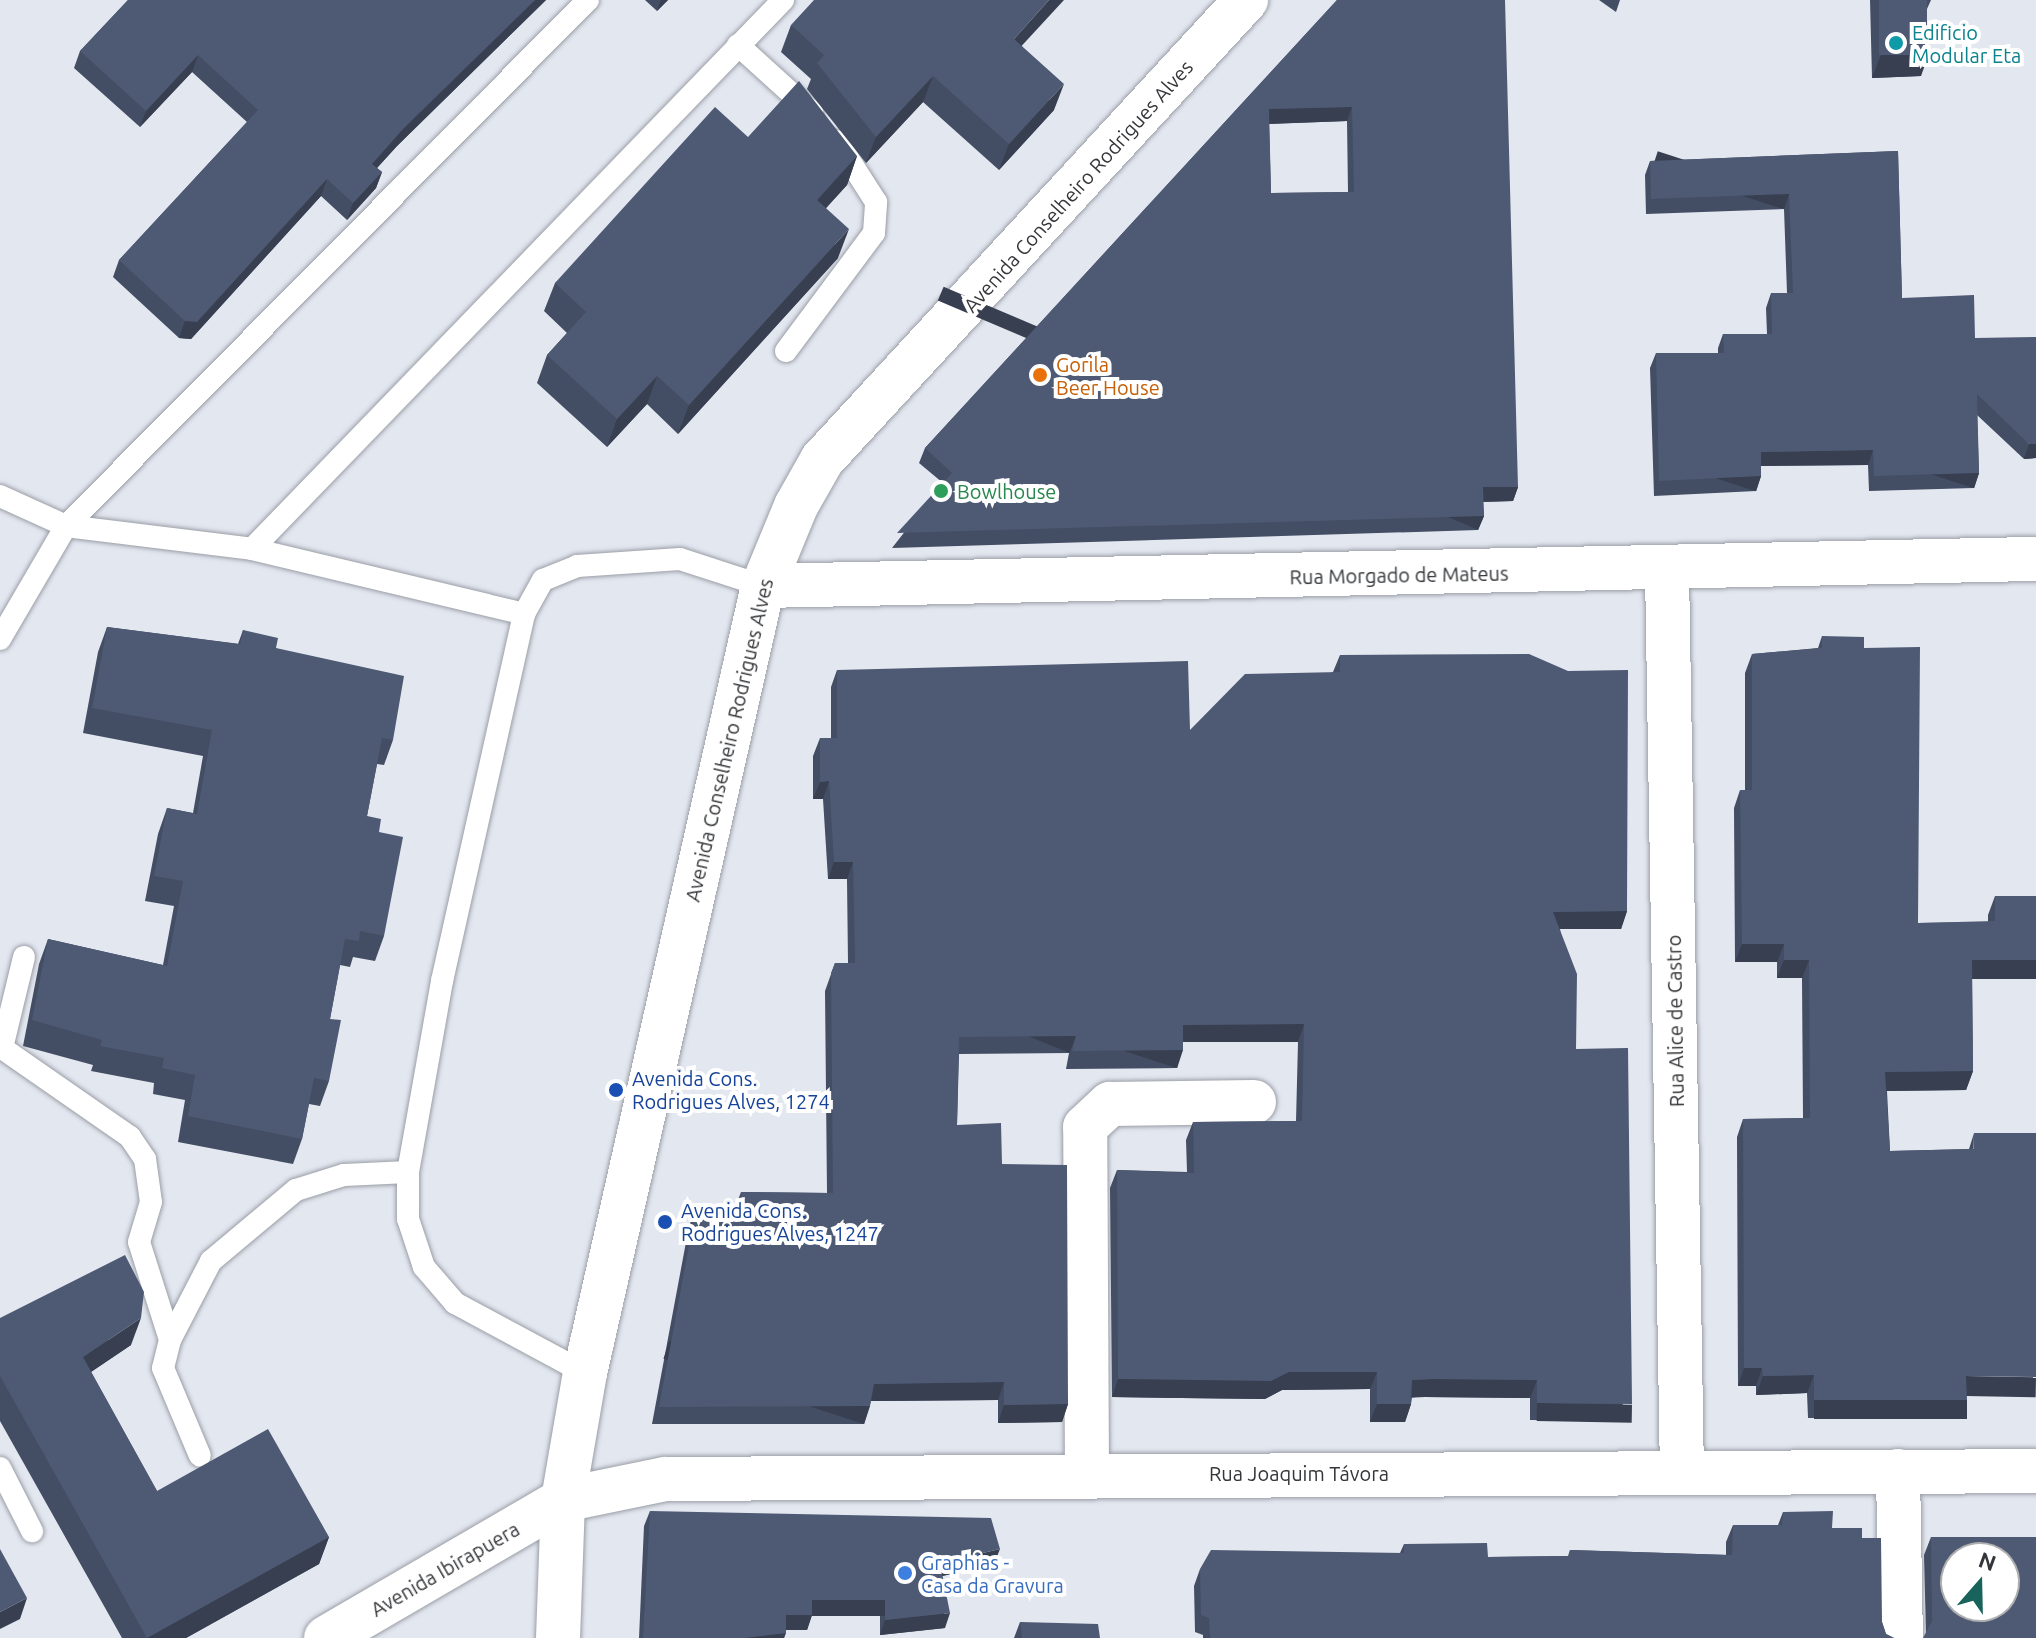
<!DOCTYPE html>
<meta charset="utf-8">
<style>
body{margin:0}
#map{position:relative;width:2036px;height:1638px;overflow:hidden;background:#e3e7f0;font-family:Ubuntu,sans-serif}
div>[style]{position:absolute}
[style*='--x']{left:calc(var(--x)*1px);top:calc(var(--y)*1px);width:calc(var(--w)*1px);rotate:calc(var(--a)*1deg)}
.roads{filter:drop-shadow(0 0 2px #9a9ea6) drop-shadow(0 0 2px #9a9ea6)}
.service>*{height:22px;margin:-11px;padding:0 11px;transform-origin:11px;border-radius:11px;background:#fff}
.minor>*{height:44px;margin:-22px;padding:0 22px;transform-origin:22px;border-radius:22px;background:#fff}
.tertiary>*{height:44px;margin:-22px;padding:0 22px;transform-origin:22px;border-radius:22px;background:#fff}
.wall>*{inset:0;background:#434d63}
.shaded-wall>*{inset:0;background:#373f50;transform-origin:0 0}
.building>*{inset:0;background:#4e5a73;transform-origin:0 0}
.dots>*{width:22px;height:22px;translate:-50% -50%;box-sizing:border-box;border:4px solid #fff;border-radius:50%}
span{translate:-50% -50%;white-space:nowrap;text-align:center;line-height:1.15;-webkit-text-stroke:8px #fff;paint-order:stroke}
.culture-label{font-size:20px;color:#0d838f}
.left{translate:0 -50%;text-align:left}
.street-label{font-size:20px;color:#343639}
.food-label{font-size:20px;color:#c56008}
.leisure-label{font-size:20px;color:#27864d}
.transit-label{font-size:20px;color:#164399}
.shop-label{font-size:20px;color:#366cbe}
.north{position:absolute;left:1940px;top:1542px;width:80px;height:80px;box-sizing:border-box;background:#fff;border:2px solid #aeafb0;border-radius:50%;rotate:20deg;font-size:22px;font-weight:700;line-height:32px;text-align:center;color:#343639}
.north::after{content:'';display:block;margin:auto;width:28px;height:36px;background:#18635c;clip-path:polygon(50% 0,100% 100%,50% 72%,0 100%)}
</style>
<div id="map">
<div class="roads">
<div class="service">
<i style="--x:738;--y:45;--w:100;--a:42.2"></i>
<i style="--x:786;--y:351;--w:147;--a:-53.3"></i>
<i style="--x:874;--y:233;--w:31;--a:-86"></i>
<i style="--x:876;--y:202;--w:72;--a:-122.6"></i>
<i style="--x:0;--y:496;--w:72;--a:24.4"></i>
<i style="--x:66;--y:526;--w:187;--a:7"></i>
<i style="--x:252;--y:549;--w:280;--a:13.4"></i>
<i style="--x:252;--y:549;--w:764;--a:-45.95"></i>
<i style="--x:0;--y:639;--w:131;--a:-59.7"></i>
<i style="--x:66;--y:526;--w:741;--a:-45.22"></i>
<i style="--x:24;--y:957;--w:94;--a:103.6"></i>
<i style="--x:2;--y:1048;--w:156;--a:34.8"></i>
<i style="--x:130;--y:1137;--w:27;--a:56"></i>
<i style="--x:145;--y:1159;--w:43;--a:82.1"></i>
<i style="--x:151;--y:1202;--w:42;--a:106.7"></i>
<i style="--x:139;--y:1242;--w:103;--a:72.4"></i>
<i style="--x:170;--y:1340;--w:29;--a:104"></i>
<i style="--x:163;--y:1368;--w:95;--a:67.2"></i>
<i style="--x:170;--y:1340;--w:89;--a:-62.6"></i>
<i style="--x:211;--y:1261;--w:111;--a:-39.9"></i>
<i style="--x:296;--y:1190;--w:50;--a:-17.4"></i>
<i style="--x:344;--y:1175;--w:64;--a:-2.7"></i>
<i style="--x:585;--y:1373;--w:148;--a:-151.7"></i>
<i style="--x:455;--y:1303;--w:48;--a:-130.7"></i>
<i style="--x:424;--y:1267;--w:51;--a:-108.4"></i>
<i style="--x:408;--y:1219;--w:47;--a:-90"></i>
<i style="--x:408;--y:1172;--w:194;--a:-79.9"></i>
<i style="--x:442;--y:981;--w:376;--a:-77.4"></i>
<i style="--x:524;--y:614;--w:39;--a:-61"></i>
<i style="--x:543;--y:580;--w:37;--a:-22"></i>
<i style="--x:577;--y:566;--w:103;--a:-3.9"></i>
<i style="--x:680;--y:559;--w:87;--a:18"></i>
<i style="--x:0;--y:1468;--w:71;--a:63.1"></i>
</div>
<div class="minor">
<i style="--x:1667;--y:570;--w:902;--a:89.05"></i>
<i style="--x:763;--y:586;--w:1273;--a:-1.22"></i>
<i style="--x:1898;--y:1471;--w:167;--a:89"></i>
<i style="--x:1087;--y:1474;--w:347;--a:-90.3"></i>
<i style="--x:1085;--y:1127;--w:34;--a:-43"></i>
<i style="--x:1110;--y:1104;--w:144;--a:-0.8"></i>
<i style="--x:558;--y:1638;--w:138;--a:-87.9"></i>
<i style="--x:563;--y:1500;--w:104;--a:-11.6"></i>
<i style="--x:665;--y:1479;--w:1371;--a:-0.33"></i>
</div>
<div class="tertiary">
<i style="--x:326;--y:1638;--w:274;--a:-30.2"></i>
<i style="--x:563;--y:1500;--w:129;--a:-80.2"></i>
<i style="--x:585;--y:1373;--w:807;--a:-77.26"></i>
<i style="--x:763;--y:586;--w:87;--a:-67.6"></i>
<i style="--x:796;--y:506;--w:53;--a:-60.5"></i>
<i style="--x:822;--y:460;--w:626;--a:-47.33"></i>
</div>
</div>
<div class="wall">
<i style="clip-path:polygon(128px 0,546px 0,397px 146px,377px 168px,382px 172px,376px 188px,347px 220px,321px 196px,191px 339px,179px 338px,113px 277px,119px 260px,247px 122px,192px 72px,140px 127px,74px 68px,80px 51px)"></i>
<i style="clip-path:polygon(645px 0,668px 0,657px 11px)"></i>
<i style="clip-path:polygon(evenodd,1337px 0,1518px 487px,1513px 501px,1483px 502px,1484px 516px,1478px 530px,892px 548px,943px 483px,919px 463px,925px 448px,1337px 0,1347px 121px,1348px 192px,1271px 193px,1269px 124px,1347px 121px)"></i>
<i style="clip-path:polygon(1599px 0,1620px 0,1616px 12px)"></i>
<i style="clip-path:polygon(1870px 0,1931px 0,1927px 9px,1921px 76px,1872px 78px)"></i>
<i style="clip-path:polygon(791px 25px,1022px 46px,1054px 110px,999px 170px,923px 102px,866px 163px,807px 89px,811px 79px,781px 52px)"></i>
<i style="clip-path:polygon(748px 137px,857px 156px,847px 185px,826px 208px,838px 258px,678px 434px,647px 404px,607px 447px,537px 383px,547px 355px,567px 333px,544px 311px,555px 283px)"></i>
<i style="clip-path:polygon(1898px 151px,1902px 298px,1975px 338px,2036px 458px,2024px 459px,1977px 415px,1979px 473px,1974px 488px,1869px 491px,1868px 465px,1761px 466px,1761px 476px,1756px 491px,1654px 496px,1650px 368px,1656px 353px,1718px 353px,1718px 348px,1723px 334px,1767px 334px,1766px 308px,1771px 293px,1787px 293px,1784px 209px,1646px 214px,1645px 175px,1650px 161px)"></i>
<i style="clip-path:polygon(107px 627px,238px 644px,243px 630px,276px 648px,393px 740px,384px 765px,377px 764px,367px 816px,379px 832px,384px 936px,375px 961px,353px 957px,350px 967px,340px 965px,330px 1019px,329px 1081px,320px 1106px,309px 1104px,302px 1139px,293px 1164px,178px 1142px,185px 1100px,153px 1094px,154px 1083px,91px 1071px,93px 1065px,23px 1046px,39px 964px,48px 939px,163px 965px,174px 906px,145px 901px,158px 834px,167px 808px,193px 813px,203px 756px,83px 733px,98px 652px)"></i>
<i style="clip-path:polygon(1822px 636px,1864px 648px,1918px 923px,1988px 922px,1988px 915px,1995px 896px,2036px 978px,1972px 978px,1973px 1071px,1966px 1090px,1887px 1091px,1890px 1151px,1969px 1149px,1974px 1133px,1967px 1395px,1960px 1418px,1808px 1418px,1807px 1393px,1756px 1395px,1756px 1386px,1738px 1386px,1737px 1137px,1743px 1119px,1803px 1118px,1802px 978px,1777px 978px,1777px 962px,1735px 962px,1734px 808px,1740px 790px,1745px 790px,1745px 673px,1752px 654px,1818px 648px)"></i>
<i style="clip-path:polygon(1340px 655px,1627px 911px,1621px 929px,1560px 929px,1625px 1421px,1530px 1420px,1530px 1398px,1425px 1397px,1412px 1397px,1411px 1404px,1405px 1422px,1370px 1422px,1370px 1389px,1282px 1390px,1265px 1399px,1112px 1397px,1110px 1188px,1117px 1170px,1187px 1172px,1186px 1140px,1193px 1122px,1296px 1121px,1298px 1042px,1183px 1042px,1177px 1068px,1066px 1069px,1069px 1053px,959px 1054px,957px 1125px,1002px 1164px,1068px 1404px,1062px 1422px,998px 1423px,998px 1400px,871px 1401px,864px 1424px,652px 1424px,689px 1226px,696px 1208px,735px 1208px,741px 1192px,827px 1193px,825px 991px,835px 963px,848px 963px,847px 879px,828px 879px,823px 799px,813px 799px,813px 756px,820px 738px,831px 738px,831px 687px,837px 670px,1190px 730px,1333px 672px)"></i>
<i style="clip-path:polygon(0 1318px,131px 1345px,91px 1372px,157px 1491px,329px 1537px,319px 1564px,186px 1638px,122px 1638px,0 1421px)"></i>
<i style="clip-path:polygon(650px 1511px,994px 1564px,942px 1576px,945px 1628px,880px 1635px,880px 1615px,812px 1615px,807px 1630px,786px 1630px,784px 1638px,639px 1638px,644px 1526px)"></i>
<i style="clip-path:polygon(1783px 1512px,1862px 1538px,1882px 1622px,1886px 1634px,1894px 1638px,1203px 1638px,1203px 1635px,1195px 1632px,1194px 1586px,1200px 1569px,1400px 1553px,1404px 1544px,1488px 1557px,1568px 1556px,1570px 1550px,1726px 1555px,1726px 1542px,1733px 1525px,1778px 1525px)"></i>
<i style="clip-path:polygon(1931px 1537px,2036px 1537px,1926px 1633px,1924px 1555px)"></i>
<i style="clip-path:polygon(1020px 1622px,1100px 1638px,1014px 1638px)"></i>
</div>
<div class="shaded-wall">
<i style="clip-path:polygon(535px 0,546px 0,397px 146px,366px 180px,372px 164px,403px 129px)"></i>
<i style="clip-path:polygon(661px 0,668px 0,657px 11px)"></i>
<i style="clip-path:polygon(1049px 0,1064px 0,1004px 65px,1014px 39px)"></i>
<i style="clip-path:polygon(1929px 54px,1921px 76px,1872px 78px,1881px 55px)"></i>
<i style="clip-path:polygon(198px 55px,192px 72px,140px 127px,146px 111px)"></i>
<i style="clip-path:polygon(933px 76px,923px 102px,866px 163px,876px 137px)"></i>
<i style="clip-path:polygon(1064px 84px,1054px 110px,999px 170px,1009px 144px)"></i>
<i style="clip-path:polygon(1352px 107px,1347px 121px,1264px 124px,1269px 109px)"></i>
<i style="clip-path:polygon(857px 156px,847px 185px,807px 229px,817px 200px)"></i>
<i style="clip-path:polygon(382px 172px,376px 188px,347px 220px,353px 203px)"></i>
<i style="clip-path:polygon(327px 179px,321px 196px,191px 339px,179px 338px,185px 321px)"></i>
<i style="left:1789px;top:194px;width:16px;height:138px;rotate:108deg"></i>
<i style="clip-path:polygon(849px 229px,838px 258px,678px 434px,689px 405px)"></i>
<i style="clip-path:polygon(657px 376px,647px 404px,607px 447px,617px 419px)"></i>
<i style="clip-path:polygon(2029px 444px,2036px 444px,2036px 458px,2024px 459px)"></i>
<i style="clip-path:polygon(1873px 450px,1868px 465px,1755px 466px,1761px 452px)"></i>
<i style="left:1979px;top:473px;width:16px;height:105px;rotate:108deg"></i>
<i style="left:1761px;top:476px;width:16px;height:102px;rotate:108deg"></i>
<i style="clip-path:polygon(1483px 487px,1518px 487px,1513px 501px,1477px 502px)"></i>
<i style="left:1484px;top:516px;width:15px;height:587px;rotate:113deg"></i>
<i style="clip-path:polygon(829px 781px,823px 799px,813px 799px,820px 782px)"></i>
<i style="clip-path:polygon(834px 862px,853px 862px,847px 879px,828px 879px)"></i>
<i style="clip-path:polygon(1627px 911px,1621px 929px,1546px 929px,1553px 912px)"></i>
<i style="clip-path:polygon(1742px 944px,1784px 944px,1777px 962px,1735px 962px)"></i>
<i style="clip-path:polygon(1784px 960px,1809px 960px,1802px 978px,1777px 978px)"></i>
<i style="left:1972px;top:960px;width:64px;height:19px"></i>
<i style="clip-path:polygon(1304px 1024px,1298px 1042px,1176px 1042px,1183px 1025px)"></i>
<i style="left:1076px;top:1036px;width:18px;height:117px;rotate:112deg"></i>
<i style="left:1183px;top:1050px;width:19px;height:111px;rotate:108deg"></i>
<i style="clip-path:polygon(1973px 1071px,1966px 1090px,1879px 1091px,1885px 1072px)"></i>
<i style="clip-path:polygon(141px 1318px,131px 1345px,73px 1384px,83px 1357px)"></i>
<i style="clip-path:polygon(1744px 1368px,1762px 1368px,1756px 1386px,1738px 1386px)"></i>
<i style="clip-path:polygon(1289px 1372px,1377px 1372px,1370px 1389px,1282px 1390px,1265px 1399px,1112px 1397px,1118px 1379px)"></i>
<i style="clip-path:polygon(1814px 1375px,1807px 1393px,1756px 1395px,1763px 1376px)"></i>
<i style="left:1966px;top:1376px;width:70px;height:20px;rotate:1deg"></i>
<i style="clip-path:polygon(1432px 1379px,1537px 1380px,1530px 1398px,1425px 1397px,1406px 1398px,1412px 1380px)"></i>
<i style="clip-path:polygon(1004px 1382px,998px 1400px,867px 1401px,874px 1384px)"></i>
<i style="left:1814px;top:1400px;width:153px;height:19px"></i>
<i style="left:1537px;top:1403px;width:95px;height:18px;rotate:1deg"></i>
<i style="clip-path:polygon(1068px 1404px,1062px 1422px,998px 1423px,1004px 1405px)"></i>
<i style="clip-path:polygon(1377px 1404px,1411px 1404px,1405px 1422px,1370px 1422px)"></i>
<i style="left:870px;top:1406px;width:19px;height:211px;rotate:108deg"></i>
<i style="clip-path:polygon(329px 1537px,319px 1564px,186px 1638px,147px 1638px)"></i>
<i style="clip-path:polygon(1000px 1549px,994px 1564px,934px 1578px,940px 1563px)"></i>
<i style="clip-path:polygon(27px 1598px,20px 1619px,0 1629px,0 1612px)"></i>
<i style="left:812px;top:1600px;width:73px;height:16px"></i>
<i style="clip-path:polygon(950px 1613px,945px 1628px,880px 1635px,885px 1620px)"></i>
<i style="clip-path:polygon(786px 1615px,812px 1615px,807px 1630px,780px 1630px)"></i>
<i style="clip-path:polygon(786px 1633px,784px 1638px,744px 1638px)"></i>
</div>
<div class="building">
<i style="clip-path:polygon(128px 0,535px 0,403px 129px,372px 164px,382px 172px,353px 203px,327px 179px,197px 322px,185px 321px,119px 260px,258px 110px,198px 55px,146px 111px,80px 51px)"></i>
<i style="clip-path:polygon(814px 0,1049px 0,1014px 39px,1064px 84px,1009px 144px,933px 76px,876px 137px,817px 63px,824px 55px,791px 25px)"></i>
<i style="clip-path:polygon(evenodd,1337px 0,1505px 0,1518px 487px,1483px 487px,1484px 516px,897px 533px,952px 473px,925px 448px,1337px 0,1352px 107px,1354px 192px,1271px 193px,1269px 109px,1352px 107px)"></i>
<i style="left:1879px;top:0;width:48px;height:55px"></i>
<i style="clip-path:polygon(799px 81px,857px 156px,817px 200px,849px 229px,689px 405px,657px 376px,617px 419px,547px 355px,586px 312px,555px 283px,715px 107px,748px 137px)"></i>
<i style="clip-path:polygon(1898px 151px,1902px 298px,1974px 295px,1975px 338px,2036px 337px,2036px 444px,2029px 444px,1977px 394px,1979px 473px,1874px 476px,1873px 450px,1761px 452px,1761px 476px,1659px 481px,1656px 353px,1724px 353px,1723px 334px,1772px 334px,1771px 293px,1793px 293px,1789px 194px,1651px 199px,1650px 161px)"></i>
<i style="clip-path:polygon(107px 627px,240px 644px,243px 630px,278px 638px,276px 648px,404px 676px,393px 740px,382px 738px,367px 816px,381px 819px,379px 832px,403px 837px,384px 936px,360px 931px,359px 941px,345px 939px,330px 1019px,341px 1020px,329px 1081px,314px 1078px,302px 1139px,188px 1116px,195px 1075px,162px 1068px,164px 1058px,100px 1046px,102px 1040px,32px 1020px,48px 939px,167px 966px,183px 881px,154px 876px,167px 808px,197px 814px,212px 730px,92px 708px)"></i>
<i style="clip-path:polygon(1822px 636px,1864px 637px,1864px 648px,1920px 647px,1918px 923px,1995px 921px,1995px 896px,2036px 896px,2036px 960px,1972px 960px,1973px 1071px,1885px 1072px,1890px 1151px,1974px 1149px,1974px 1133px,2036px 1133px,2036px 1377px,1966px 1376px,1967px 1400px,1814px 1400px,1814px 1375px,1763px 1376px,1762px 1368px,1744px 1368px,1743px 1119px,1810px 1118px,1809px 960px,1784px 960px,1784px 944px,1742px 944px,1740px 790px,1752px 790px,1752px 654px,1822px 648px)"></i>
<i style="clip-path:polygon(1529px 654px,1568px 671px,1628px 670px,1627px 911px,1553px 912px,1577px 974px,1576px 1049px,1628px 1048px,1632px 1404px,1537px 1403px,1537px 1380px,1432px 1379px,1412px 1380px,1411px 1404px,1377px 1404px,1377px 1372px,1289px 1372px,1271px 1381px,1118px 1379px,1117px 1170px,1194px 1173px,1193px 1122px,1302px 1121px,1304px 1024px,1183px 1025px,1183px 1050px,1072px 1051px,1076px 1036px,959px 1037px,957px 1125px,1001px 1123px,1002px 1164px,1067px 1165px,1068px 1404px,1004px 1405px,1004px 1382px,874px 1384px,870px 1406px,659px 1407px,696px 1208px,740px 1208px,741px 1192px,833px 1193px,831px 973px,835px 963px,855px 963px,853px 862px,834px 862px,829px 781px,820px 782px,820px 738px,837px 738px,837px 670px,1188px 661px,1190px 730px,1245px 674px,1340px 672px,1340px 655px)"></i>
<i style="clip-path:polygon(125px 1255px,144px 1292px,141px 1318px,83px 1357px,157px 1491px,268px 1429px,329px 1537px,147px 1638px,0 1376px,0 1318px)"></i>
<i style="clip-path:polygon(650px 1511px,991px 1518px,1000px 1549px,940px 1563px,950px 1613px,885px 1620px,885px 1600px,812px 1600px,812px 1615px,786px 1615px,786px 1633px,744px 1638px,643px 1638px)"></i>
<i style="clip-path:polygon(1833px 1511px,1832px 1528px,1862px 1528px,1862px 1538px,1881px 1538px,1882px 1622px,1886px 1634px,1894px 1638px,1210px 1638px,1209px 1618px,1201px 1615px,1200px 1569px,1211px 1550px,1404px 1553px,1404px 1544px,1487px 1543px,1488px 1557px,1569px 1556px,1570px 1550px,1732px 1555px,1733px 1525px,1782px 1525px,1783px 1512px)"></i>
<i style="clip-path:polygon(evenodd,1931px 1537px,2036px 1537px,2036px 1638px,1923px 1638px,1932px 1621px,1931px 1537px,1956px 1558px,2004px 1558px,2004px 1606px,1956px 1606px,1956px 1558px)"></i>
<i style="clip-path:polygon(0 1549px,27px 1598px,0 1612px)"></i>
<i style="clip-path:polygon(1020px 1622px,1098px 1624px,1100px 1638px,1022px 1638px)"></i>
</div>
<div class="dots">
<i style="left:1896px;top:43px;background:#0f9aa8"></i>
<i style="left:1040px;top:375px;background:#e8710a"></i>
<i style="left:941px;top:491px;background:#2e9e5b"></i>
<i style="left:616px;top:1090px;background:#1a4fb4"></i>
<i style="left:665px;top:1222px;background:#1a4fb4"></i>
<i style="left:905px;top:1573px;background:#3f7fe0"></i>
</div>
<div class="culture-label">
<span class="left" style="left:1912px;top:44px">Edificio<br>Modular Eta</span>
</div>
<div class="street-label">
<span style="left:1078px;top:186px;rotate:-48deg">Avenida Conselheiro Rodrigues Alves</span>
<span style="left:1399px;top:575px;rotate:-1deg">Rua Morgado de Mateus</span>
<span style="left:729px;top:740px;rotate:-77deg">Avenida Conselheiro Rodrigues Alves</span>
<span style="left:1675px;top:1021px;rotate:-91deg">Rua Alice de Castro</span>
<span style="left:1299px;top:1473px">Rua Joaquim Távora</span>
<span style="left:445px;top:1569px;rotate:-30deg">Avenida Ibirapuera</span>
</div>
<div class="food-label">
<span class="left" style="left:1056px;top:376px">Gorila<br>Beer House</span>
</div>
<div class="leisure-label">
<span class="left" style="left:957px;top:491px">Bowlhouse</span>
</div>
<div class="transit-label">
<span class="left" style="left:632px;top:1090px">Avenida Cons.<br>Rodrigues Alves, 1274</span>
<span class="left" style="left:681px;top:1222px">Avenida Cons.<br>Rodrigues Alves, 1247</span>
</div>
<div class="shop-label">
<span class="left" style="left:921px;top:1574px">Graphias -<br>Casa da Gravura</span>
</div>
<div class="north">N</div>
</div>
